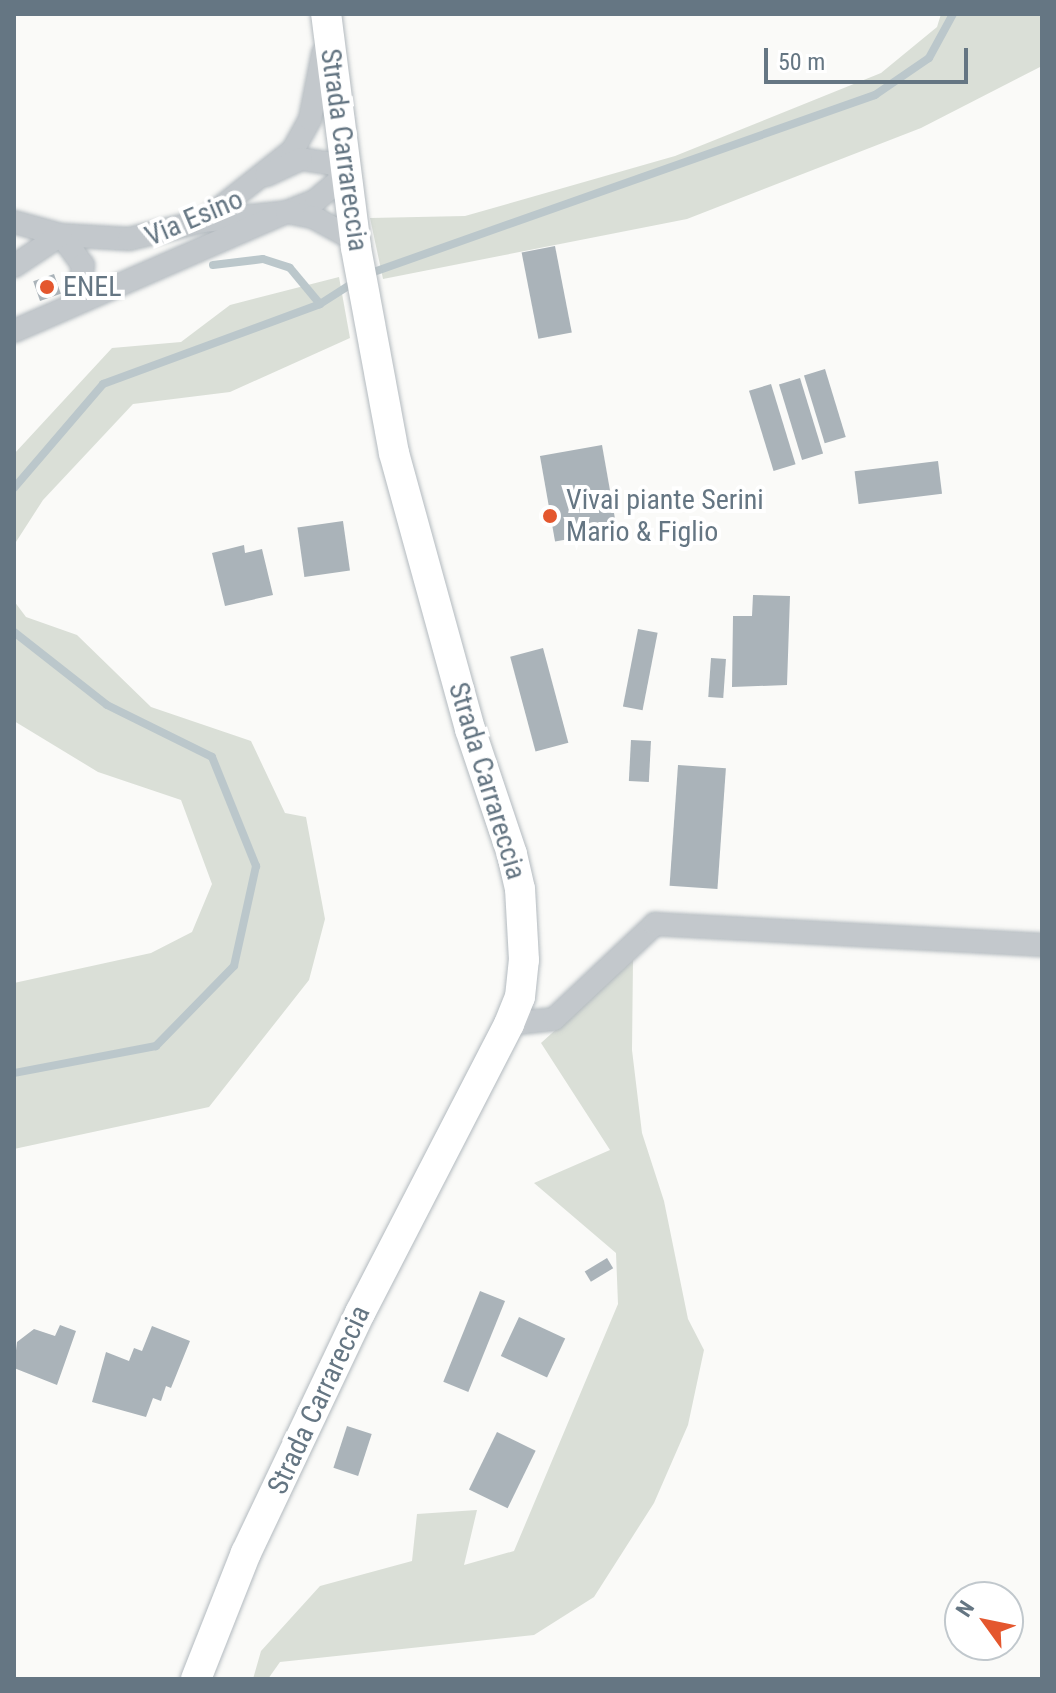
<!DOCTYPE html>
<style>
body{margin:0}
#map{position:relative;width:1056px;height:1693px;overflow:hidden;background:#fafaf8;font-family:"Roboto Condensed",sans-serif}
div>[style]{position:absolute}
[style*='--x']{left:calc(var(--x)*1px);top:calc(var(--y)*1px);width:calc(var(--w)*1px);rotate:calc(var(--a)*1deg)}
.green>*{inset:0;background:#dadfd7}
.stream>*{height:8px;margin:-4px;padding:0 4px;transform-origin:4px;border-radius:4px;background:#bbc7cb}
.building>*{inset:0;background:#aab3b9;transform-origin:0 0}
.roads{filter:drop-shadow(0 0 2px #b3babf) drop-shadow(0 0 2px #b3babf)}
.street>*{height:22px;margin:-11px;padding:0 11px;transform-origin:11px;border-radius:11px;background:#c3c8cc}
.secondary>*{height:30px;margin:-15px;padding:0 15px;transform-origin:15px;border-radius:15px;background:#fff}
.dots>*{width:22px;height:22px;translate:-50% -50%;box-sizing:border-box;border:4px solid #fff;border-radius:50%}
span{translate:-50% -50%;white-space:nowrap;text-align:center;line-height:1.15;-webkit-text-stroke:8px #fff;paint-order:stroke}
.street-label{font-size:28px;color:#657683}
.poi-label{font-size:28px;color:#657683}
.left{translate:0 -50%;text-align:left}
.frame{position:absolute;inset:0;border:16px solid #657683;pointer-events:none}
.north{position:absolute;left:944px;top:1581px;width:80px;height:80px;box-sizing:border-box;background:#fff;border:2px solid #c1c8cd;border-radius:50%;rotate:303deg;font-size:22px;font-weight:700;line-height:32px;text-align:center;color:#657683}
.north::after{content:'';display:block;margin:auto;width:28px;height:36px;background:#e4572e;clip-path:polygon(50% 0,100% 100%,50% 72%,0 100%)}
.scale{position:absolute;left:764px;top:48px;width:204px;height:36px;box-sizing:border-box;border:4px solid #657683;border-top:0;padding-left:10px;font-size:24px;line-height:28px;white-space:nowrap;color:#657683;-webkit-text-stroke:6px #fff;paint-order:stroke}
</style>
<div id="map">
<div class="green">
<i style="clip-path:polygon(941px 14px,1042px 14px,1042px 66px,921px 128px,687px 219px,383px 279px,370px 218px,465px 216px,675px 156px,881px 73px,937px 27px)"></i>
<i style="clip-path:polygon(339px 277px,350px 338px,230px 392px,133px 404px,43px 500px,14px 545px,14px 454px,112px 348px,181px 342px,230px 305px)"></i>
<i style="clip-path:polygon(14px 601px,26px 617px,77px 635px,151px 707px,251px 741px,285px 813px,306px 817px,325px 919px,309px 980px,209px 1107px,14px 1149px,14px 983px,151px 953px,192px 932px,212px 884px,181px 800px,98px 772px,14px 721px)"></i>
<i style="clip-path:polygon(633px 960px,632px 1050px,642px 1133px,664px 1201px,688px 1319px,704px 1350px,688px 1425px,654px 1503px,594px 1597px,534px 1635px,280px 1662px,268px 1679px,253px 1679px,261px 1651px,320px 1586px,412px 1561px,417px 1514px,477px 1510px,464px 1565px,514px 1551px,618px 1304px,616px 1253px,534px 1183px,610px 1150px,541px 1043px)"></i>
</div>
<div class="stream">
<i style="--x:213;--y:265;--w:50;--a:-6.8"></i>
<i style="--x:263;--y:259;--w:28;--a:18"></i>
<i style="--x:290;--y:268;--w:47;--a:50.2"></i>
<i style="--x:368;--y:274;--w:538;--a:-19.45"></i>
<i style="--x:875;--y:95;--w:65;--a:-34.4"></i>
<i style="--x:929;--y:58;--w:50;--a:-61.4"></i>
<i style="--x:14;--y:488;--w:137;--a:-49.4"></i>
<i style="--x:103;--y:384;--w:231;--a:-20.2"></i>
<i style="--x:320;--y:304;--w:43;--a:-32.6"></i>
<i style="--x:14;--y:632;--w:118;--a:38.1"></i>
<i style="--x:107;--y:705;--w:117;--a:26.3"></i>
<i style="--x:212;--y:757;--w:118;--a:68"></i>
<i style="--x:256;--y:866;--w:102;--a:102.4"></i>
<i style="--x:234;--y:966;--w:112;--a:134.3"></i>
<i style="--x:156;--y:1046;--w:145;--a:169.2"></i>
</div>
<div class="building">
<i style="left:555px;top:246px;width:88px;height:34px;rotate:79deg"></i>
<i style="left:54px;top:274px;width:21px;height:22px;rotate:71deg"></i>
<i style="left:825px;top:369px;width:71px;height:22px;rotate:73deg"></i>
<i style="left:800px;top:378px;width:79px;height:22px;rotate:73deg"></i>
<i style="left:771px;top:384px;width:84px;height:23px;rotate:73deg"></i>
<i style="left:602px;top:445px;width:87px;height:63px;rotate:80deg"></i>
<i style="left:938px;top:461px;width:33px;height:84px;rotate:83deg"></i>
<i style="left:343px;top:521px;width:50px;height:46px;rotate:82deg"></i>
<i style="clip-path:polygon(244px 545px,245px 553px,262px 549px,273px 595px,225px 606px,212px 553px)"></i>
<i style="clip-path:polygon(753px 595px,790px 596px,787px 685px,732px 687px,733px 616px,752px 616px)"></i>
<i style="left:638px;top:629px;width:20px;height:79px;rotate:11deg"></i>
<i style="left:543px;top:648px;width:98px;height:34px;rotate:75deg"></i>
<i style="left:711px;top:658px;width:15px;height:39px;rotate:4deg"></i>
<i style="left:631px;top:740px;width:20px;height:41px;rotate:3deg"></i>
<i style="left:678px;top:765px;width:48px;height:121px;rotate:4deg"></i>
<i style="left:607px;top:1258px;width:12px;height:26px;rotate:59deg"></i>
<i style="left:480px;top:1291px;width:27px;height:98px;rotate:22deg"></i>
<i style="left:519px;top:1317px;width:51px;height:43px;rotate:25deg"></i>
<i style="clip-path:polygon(60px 1325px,76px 1331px,57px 1385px,14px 1368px,17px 1342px,34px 1329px,55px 1336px)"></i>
<i style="clip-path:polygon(152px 1326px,190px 1341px,171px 1388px,166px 1386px,161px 1401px,153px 1398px,146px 1417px,92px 1402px,106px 1352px,129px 1361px,134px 1348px,142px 1351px)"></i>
<i style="left:347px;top:1426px;width:26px;height:44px;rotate:18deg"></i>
<i style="left:497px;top:1432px;width:43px;height:64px;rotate:26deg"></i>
</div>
<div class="roads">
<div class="street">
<i style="--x:206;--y:219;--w:111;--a:-38.4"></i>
<i style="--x:293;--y:150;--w:35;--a:-61"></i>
<i style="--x:310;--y:119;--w:67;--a:-78.9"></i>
<i style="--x:14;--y:222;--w:49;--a:15.5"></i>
<i style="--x:61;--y:235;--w:68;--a:3.4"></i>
<i style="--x:129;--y:239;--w:76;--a:-13.7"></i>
<i style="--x:203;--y:221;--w:84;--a:-6.1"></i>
<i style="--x:287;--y:212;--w:31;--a:-22"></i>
<i style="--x:316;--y:200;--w:39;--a:-40"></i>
<i style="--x:346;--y:175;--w:17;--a:-140"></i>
<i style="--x:333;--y:164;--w:32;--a:-171"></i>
<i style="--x:301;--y:159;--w:38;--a:155"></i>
<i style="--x:61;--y:235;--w:37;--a:54"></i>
<i style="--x:83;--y:265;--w:25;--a:97"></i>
<i style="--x:80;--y:290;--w:18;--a:119"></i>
<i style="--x:14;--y:266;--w:56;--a:-33.4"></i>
<i style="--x:14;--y:331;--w:298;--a:-23.6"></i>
<i style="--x:287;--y:212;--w:26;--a:11"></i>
<i style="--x:313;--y:217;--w:48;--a:28.7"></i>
<i style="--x:509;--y:1024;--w:45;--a:-6.3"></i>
<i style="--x:554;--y:1019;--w:139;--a:-43.2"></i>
<i style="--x:655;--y:924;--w:388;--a:3.1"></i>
</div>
<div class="secondary">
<i style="--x:196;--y:1679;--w:136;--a:-68.4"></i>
<i style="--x:246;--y:1553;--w:266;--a:-64.6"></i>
<i style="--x:360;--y:1313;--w:325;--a:-62.7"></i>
<i style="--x:509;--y:1024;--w:29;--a:-68"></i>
<i style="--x:520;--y:997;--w:37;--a:-84"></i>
<i style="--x:524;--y:960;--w:71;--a:-93.2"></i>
<i style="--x:520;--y:889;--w:36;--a:-103"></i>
<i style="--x:512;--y:854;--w:132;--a:-108.6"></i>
<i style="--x:470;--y:729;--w:286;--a:-105.4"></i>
<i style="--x:394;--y:453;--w:209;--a:-100.5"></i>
<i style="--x:356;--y:247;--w:235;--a:-97.3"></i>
</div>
</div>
<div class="dots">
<i style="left:47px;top:287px;background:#e4572e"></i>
<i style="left:550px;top:516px;background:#e4572e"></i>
</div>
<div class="street-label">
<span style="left:344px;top:150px;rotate:82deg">Strada Carrareccia</span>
<span style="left:194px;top:218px;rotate:-23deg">Via Esino</span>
<span style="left:487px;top:781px;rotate:73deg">Strada Carrareccia</span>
<span style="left:319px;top:1400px;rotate:-65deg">Strada Carrareccia</span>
</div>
<div class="poi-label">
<span class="left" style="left:63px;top:287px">ENEL</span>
<span class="left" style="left:566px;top:516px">Vivai piante Serini<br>Mario &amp; Figlio</span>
</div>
<div class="frame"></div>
<div class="north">N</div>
<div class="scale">50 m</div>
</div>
